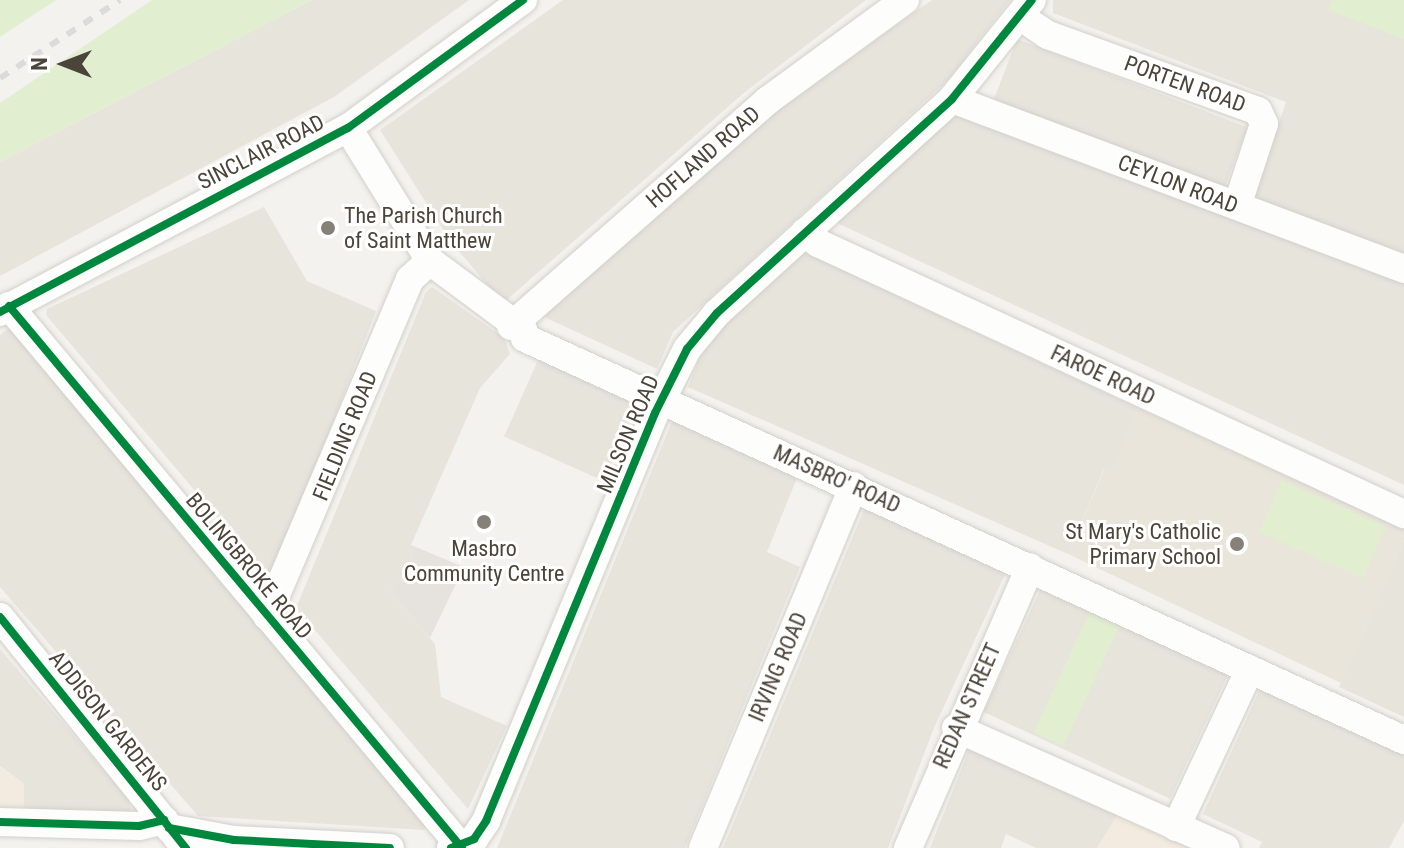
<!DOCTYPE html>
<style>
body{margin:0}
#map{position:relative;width:1404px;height:848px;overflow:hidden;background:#f4f2ee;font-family:"Roboto Condensed",sans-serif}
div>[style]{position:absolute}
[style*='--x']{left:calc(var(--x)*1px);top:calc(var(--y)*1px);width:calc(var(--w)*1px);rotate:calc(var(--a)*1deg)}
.residential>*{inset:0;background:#e7e4dc;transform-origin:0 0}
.commercial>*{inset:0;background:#f3ebdf}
.education>*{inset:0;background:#eae5da}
.green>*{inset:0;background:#e1eecf;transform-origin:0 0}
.parking>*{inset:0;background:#e6e3df}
.roads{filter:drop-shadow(0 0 2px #d2d0cb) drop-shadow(0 0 2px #d2d0cb)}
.street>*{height:28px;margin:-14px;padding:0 14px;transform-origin:14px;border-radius:14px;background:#fdfdfc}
.rail>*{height:6px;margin-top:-3px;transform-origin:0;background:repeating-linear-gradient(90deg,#dbdbda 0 10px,transparent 0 20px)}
.cycleway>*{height:8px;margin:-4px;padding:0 4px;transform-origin:4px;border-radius:4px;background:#00873e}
.dots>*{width:22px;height:22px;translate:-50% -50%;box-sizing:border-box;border:4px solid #fff;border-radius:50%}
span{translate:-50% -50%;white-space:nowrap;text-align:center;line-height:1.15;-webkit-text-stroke:6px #fff;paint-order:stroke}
.street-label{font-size:22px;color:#4b4439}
.poi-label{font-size:22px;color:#4b4439}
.left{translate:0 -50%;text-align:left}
.right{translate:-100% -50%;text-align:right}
.north{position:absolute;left:24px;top:24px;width:80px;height:80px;-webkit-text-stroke:6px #fff;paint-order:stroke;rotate:270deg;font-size:22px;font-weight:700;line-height:32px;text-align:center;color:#4b4439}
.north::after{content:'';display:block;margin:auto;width:28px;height:36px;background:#4b4439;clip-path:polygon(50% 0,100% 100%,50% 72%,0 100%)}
</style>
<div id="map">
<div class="residential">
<i style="clip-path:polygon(312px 0,469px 0,334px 97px,0 276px,0 162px)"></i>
<i style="clip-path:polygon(563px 0,866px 0,745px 92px,503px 303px,451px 242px,380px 130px)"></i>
<i style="clip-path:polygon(932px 0,1010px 0,949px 79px,673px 332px,657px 369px,542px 316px,753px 127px)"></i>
<i style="clip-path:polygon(1053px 0,1404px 0,1404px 261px,1251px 204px,1286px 102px,1053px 13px)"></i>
<i style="left:1017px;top:39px;width:247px;height:69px;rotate:21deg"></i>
<i style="clip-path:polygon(956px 108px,1404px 284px,1404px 485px,837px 223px)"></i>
<i style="clip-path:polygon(264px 207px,307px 281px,376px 311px,275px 572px,268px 577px,46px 315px,47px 309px)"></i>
<i style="clip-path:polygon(801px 251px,1138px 408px,1113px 472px,1104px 469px,1068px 554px,688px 387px,710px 332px)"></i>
<i style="clip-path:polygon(432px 287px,504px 338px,510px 354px,480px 388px,411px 545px,412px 567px,389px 591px,435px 644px,441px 697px,507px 726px,468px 809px,296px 608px,426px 292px)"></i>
<i style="clip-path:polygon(11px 326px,429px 823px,424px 830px,198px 816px,0 587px,0 335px)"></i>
<i style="left:539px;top:358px;width:109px;height:86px;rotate:24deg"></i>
<i style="clip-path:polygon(673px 419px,799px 473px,767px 552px,800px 567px,685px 848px,497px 848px)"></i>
<i style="clip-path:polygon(866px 505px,1008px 568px,934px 728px,888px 848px,723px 848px)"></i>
<i style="clip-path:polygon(1404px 540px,1404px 717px,1339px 687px)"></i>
<i style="left:1043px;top:584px;width:206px;height:141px;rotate:25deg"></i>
<i style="clip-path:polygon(0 649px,129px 800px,132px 814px,24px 808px,24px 784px,0 766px)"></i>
<i style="clip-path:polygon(1261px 687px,1404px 751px,1404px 821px,1389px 848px,1259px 848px,1262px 842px,1203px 814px)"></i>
<i style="clip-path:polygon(971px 745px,1119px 813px,1097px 848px,1036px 848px,1006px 834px,1001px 848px,930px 848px)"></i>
</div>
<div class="commercial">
<i style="clip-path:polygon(0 767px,24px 784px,24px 808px,0 807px)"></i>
<i style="clip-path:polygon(1117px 816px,1192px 848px,1097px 848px)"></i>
</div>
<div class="education">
<i style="clip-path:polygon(1138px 408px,1404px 529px,1404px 540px,1341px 683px,1068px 554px,1105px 468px,1113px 471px)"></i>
</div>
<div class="green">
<i style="clip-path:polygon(0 0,56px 0,0 37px)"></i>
<i style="clip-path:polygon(152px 0,312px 0,0 162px,0 103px)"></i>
<i style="clip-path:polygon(1332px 0,1404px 0,1404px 39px,1328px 10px)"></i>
<i style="left:1282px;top:480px;width:114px;height:57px;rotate:24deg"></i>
<i style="left:1091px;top:609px;width:33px;height:136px;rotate:25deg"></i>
</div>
<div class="parking">
<i style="clip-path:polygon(411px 545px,464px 567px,430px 638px,389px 591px,412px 567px)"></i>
</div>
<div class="roads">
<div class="street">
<i style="--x:1021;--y:17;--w:32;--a:34"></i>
<i style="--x:1048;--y:35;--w:223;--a:19.9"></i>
<i style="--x:1258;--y:111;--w:14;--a:65"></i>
<i style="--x:1264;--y:124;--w:86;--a:108.2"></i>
<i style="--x:952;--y:99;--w:483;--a:20.6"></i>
<i style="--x:348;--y:128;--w:156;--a:58.3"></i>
<i style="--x:430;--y:261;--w:116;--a:36.6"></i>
<i style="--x:523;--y:330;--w:8;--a:76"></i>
<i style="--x:525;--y:338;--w:967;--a:24.58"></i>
<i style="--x:805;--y:232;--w:17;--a:40"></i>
<i style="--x:818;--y:243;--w:646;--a:24.82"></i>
<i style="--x:9;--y:306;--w:706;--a:50.11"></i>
<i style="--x:0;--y:312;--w:394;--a:-27.9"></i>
<i style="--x:348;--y:128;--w:217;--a:-36.2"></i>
<i style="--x:511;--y:326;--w:341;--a:-41.3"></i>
<i style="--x:767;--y:101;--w:171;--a:-36.2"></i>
<i style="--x:267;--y:616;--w:366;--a:-67"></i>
<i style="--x:410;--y:279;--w:27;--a:-42"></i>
<i style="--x:0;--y:617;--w:297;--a:51.2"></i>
<i style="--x:956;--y:728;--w:295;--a:24"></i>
<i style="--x:0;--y:822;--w:139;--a:1.6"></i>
<i style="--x:139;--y:826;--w:26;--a:-13"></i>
<i style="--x:1176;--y:827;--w:174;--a:-64.9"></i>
<i style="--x:169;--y:828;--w:66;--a:10.5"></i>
<i style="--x:234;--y:840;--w:156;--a:2.9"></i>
<i style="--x:451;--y:848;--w:25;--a:-21"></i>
<i style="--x:474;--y:839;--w:22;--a:-56"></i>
<i style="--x:486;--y:821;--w:442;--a:-67.5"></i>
<i style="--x:655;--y:413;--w:72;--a:-63.4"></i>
<i style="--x:687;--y:349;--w:47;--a:-50.2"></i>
<i style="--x:717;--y:313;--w:318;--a:-42.3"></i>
<i style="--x:952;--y:99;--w:127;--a:-51.1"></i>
<i style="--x:703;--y:848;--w:392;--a:-67.4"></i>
<i style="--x:908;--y:848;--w:306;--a:-66.5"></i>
</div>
</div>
<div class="rail">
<i style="--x:0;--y:78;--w:143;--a:-33"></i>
</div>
<div class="cycleway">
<i style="--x:9;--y:306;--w:706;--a:50.11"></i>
<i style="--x:0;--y:312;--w:394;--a:-27.9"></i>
<i style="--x:348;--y:128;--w:217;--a:-36.2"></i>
<i style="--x:0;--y:617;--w:297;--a:51.2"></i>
<i style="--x:0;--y:822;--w:139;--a:1.6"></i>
<i style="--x:139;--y:826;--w:26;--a:-13"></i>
<i style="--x:169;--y:828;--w:66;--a:10.5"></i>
<i style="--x:234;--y:840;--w:156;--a:2.9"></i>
<i style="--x:451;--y:848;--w:25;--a:-21"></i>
<i style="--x:474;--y:839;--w:22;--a:-56"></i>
<i style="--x:486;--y:821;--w:442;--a:-67.5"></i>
<i style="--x:655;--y:413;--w:72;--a:-63.4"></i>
<i style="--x:687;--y:349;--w:47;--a:-50.2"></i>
<i style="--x:717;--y:313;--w:318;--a:-42.3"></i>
<i style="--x:952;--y:99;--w:127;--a:-51.1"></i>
</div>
<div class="dots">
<i style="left:328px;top:228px;background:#868178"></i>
<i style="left:484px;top:522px;background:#868178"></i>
<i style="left:1237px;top:544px;background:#868178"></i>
</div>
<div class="street-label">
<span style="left:1185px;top:84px;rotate:20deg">PORTEN ROAD</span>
<span style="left:261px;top:152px;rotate:-27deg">SINCLAIR ROAD</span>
<span style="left:703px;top:157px;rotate:-41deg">HOFLAND ROAD</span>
<span style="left:1178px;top:184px;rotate:21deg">CEYLON ROAD</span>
<span style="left:1103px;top:375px;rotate:25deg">FAROE ROAD</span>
<span style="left:628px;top:434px;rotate:-67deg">MILSON ROAD</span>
<span style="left:345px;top:436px;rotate:-68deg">FIELDING ROAD</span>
<span style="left:837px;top:479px;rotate:24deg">MASBRO' ROAD</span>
<span style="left:249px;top:566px;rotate:50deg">BOLINGBROKE ROAD</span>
<span style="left:778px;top:667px;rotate:-67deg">IRVING ROAD</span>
<span style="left:967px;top:706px;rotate:-66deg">REDAN STREET</span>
<span style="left:108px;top:721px;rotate:51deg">ADDISON GARDENS</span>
</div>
<div class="poi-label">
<span class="left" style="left:344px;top:228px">The Parish Church<br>of Saint Matthew</span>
<span class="right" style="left:1221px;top:544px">St Mary's Catholic<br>Primary School</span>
<span style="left:484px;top:561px">Masbro<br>Community Centre</span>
</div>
<div class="north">N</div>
</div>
